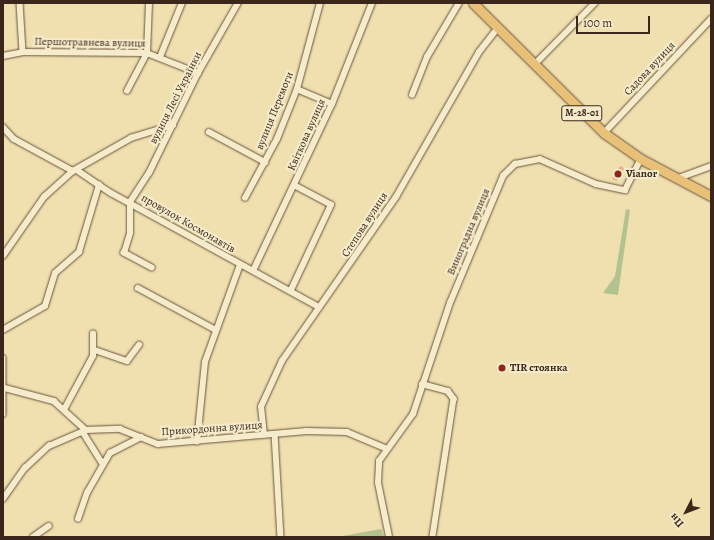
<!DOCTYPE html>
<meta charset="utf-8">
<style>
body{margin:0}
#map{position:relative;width:714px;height:540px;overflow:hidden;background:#f1e0af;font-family:Alegreya,serif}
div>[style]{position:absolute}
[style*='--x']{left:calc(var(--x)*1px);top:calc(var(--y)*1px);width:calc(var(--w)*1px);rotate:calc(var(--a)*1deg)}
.green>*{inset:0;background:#b3c390}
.building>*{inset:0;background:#eaad8d}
.roads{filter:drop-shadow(0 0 1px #68543f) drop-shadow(0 0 1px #68543f)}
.minor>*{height:5.5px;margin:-2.75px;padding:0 2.75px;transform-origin:2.75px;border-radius:2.75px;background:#f6ebcb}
.trunk>*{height:9px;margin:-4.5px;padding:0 4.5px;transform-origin:4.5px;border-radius:4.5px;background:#e8c078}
.dots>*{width:11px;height:11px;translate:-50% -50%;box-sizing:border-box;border:2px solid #f6ebcb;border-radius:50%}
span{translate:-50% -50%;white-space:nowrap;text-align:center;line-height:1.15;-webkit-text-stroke:4px #f6ebcb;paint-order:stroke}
.shield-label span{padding:1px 3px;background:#f6ebcb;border:1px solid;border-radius:3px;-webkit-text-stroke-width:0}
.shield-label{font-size:10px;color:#3a261a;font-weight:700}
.street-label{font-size:11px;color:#3a261a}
.poi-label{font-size:11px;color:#3a261a;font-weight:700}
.left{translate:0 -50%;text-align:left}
.frame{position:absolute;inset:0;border:4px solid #3a261a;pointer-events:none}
.north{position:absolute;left:666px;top:492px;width:40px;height:40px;-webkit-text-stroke:3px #f6ebcb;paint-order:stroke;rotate:228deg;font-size:11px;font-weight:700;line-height:16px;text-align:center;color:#3a261a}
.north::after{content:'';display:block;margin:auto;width:14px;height:18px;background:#3a261a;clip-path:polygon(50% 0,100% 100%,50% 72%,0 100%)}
.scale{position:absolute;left:576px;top:16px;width:74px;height:18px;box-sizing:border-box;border:2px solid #3a261a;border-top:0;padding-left:5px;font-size:12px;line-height:14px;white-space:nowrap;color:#3a261a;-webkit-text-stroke:3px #f6ebcb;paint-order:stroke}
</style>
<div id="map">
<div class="green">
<i style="clip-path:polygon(626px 209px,630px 210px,618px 295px,603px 293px,615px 276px)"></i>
<i style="clip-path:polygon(381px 529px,384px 537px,337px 537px)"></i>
</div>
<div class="building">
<i style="clip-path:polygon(620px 166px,624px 168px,617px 181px,612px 179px)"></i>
</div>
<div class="roads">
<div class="minor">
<i style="--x:20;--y:3;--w:49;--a:86.5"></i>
<i style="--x:3;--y:56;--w:20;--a:-11"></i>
<i style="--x:23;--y:52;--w:124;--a:0.5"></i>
<i style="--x:147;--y:53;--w:55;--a:21.4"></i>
<i style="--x:160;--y:57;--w:58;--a:-67.8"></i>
<i style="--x:534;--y:65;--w:87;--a:-45.5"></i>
<i style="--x:297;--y:89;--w:38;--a:23"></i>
<i style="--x:127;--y:91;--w:43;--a:-62.2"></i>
<i style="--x:147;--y:53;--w:50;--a:-87.7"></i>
<i style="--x:412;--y:95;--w:41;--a:-68.5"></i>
<i style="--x:427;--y:57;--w:63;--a:-59.3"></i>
<i style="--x:3;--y:127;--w:16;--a:47"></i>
<i style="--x:14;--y:139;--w:67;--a:28.5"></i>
<i style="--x:209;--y:132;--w:64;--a:28.2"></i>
<i style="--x:604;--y:133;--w:156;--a:-46.8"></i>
<i style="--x:77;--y:170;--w:41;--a:34.1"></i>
<i style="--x:111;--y:193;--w:237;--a:28.7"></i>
<i style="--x:676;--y:179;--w:37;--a:-20"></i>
<i style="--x:245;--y:198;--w:67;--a:-61.5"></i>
<i style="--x:277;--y:139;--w:54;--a:-68.2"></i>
<i style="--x:297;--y:89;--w:89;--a:-75"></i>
<i style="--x:3;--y:256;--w:72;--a:-55.2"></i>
<i style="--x:44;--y:197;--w:39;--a:-42"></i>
<i style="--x:73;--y:171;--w:67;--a:-29.6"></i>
<i style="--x:131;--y:138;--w:44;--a:-17.2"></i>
<i style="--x:152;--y:268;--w:32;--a:-152"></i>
<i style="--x:124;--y:253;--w:21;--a:-73"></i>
<i style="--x:130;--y:233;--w:31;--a:-90"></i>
<i style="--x:130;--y:202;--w:35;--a:-57"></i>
<i style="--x:149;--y:173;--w:111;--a:-63.9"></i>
<i style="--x:198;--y:73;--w:81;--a:-60.3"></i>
<i style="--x:253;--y:271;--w:185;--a:-64.7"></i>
<i style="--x:332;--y:104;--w:109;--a:-68.4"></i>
<i style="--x:138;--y:288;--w:89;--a:28.3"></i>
<i style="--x:291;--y:290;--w:94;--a:-64.8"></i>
<i style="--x:331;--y:205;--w:41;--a:-152.2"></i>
<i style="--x:3;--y:330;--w:48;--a:-29.7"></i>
<i style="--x:45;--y:306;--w:34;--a:-73"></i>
<i style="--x:55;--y:273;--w:32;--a:-41"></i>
<i style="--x:79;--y:252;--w:70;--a:-73.4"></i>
<i style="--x:95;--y:350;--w:34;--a:19"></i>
<i style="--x:127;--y:361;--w:20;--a:-53"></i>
<i style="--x:3;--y:358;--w:56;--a:90"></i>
<i style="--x:422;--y:384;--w:27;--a:15"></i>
<i style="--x:448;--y:391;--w:10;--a:53"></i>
<i style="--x:454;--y:399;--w:140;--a:98.7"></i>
<i style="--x:5;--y:388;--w:51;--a:14.9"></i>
<i style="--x:54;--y:401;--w:43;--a:42.2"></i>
<i style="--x:86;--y:430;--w:34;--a:-2"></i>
<i style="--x:120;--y:429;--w:41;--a:21.5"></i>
<i style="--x:158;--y:444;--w:149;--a:-5"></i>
<i style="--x:306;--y:431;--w:41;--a:1.4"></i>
<i style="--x:347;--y:432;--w:41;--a:22.8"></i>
<i style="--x:65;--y:408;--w:59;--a:-61.7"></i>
<i style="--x:93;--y:356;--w:22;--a:-90"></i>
<i style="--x:83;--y:432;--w:38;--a:58"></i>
<i style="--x:275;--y:434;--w:103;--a:86.7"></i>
<i style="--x:264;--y:435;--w:28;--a:-96"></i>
<i style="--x:261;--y:407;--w:51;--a:-65.5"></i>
<i style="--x:282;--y:361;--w:200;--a:-55.2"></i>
<i style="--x:396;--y:197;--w:167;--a:-60.2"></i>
<i style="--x:479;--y:52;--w:31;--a:-52"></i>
<i style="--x:197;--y:442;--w:80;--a:-84.3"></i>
<i style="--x:205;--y:362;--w:103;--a:-70.2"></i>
<i style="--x:3;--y:499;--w:38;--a:-55"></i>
<i style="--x:25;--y:468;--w:33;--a:-43"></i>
<i style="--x:49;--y:446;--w:40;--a:-23.4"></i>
<i style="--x:78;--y:519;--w:28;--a:-71"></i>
<i style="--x:87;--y:493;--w:46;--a:-60.1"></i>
<i style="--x:110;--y:453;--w:35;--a:-27"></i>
<i style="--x:33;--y:537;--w:19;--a:-35"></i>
<i style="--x:389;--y:537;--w:55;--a:-101.5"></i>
<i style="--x:378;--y:483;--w:22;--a:-87"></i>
<i style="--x:379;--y:461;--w:58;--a:-54.1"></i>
<i style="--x:413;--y:414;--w:117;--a:-71.6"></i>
<i style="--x:450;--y:303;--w:138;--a:-67.3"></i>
<i style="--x:503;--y:176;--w:17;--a:-45"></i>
<i style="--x:515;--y:164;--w:25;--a:-11"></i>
<i style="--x:540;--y:159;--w:61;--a:24.1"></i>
<i style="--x:596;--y:184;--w:30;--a:12"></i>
<i style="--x:625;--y:190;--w:35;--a:-63"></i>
</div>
<div class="trunk">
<i style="--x:473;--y:3;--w:185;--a:44.8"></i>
<i style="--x:604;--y:133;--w:45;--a:35.1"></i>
<i style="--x:641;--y:159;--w:79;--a:27.9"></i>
</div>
</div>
<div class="dots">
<i style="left:618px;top:174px;background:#8f2418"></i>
<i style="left:502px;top:368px;background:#8f2418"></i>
</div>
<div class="shield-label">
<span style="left:582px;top:113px">М-28-01</span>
</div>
<div class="street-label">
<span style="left:90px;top:43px;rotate:1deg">Першотравнева вулиця</span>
<span style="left:650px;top:69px;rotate:-47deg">Садова вулиця</span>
<span style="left:176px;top:98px;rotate:-63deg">вулиця Лесі Українки</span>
<span style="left:275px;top:111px;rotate:-68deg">вулиця Перемоги</span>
<span style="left:307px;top:135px;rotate:-66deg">Квіткова вулиця</span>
<span style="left:188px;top:224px;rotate:30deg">провулок Космонавтів</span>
<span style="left:365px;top:225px;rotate:-57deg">Степова вулиця</span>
<span style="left:469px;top:232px;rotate:-67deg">Виноградна вулиця</span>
<span style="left:212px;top:429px;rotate:-4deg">Прикордонна вулиця</span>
</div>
<div class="poi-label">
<span class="left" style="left:626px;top:174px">Vianor</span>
<span class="left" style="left:510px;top:368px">TIR стоянка</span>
</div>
<div class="frame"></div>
<div class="north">Пн</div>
<div class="scale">100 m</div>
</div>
